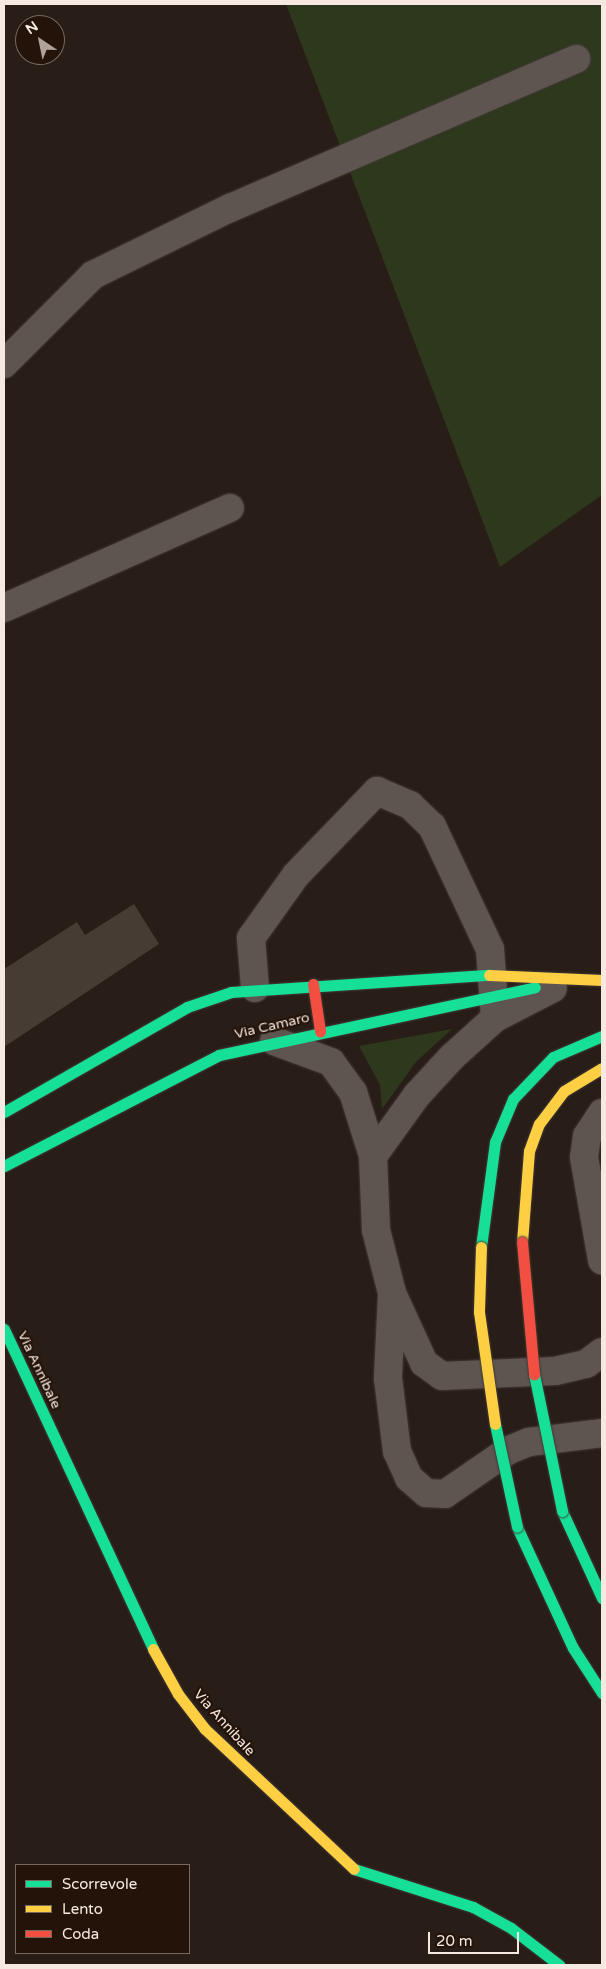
<!DOCTYPE html>
<style>
body{margin:0}
#map{position:relative;width:606px;height:1969px;overflow:hidden;background:#281d17;font-family:"Varela Round",sans-serif}
div>[style]{position:absolute}
[style*='--x']{left:calc(var(--x)*1px);top:calc(var(--y)*1px);width:calc(var(--w)*1px);rotate:calc(var(--a)*1deg)}
.green>*{inset:0;background:#2d381d}
.building>*{inset:0;background:#463c34}
.roads{filter:drop-shadow(0 0 1px #423a35) drop-shadow(0 0 1px #423a35)}
.street>*{height:28px;margin:-14px;padding:0 14px;transform-origin:14px;border-radius:14px;background:#5e5551}
.fast>*{height:11px;margin:-5.5px;padding:0 5.5px;transform-origin:5.5px;border-radius:5.5px;background:#16e098}
.slow>*{height:11px;margin:-5.5px;padding:0 5.5px;transform-origin:5.5px;border-radius:5.5px;background:#ffcf43}
.jam>*{height:11px;margin:-5.5px;padding:0 5.5px;transform-origin:5.5px;border-radius:5.5px;background:#f24e42}
.bridges{filter:drop-shadow(0 0 1px #423a35) drop-shadow(0 0 1px #423a35)}
.fast-bridge>*{height:11px;margin:-5.5px;padding:0 5.5px;transform-origin:5.5px;border-radius:5.5px;background:#16e098}
.slow-bridge>*{height:11px;margin:-5.5px;padding:0 5.5px;transform-origin:5.5px;border-radius:5.5px;background:#ffcf43}
.jam-bridge>*{height:11px;margin:-5.5px;padding:0 5.5px;transform-origin:5.5px;border-radius:5.5px;background:#f24e42}
span{translate:-50% -50%;white-space:nowrap;text-align:center;line-height:1.15;-webkit-text-stroke:4.5px #241308;paint-order:stroke}
.street-label{font-size:14px;color:#f6e9e2}
.frame{position:absolute;inset:0;border:5px solid #f6e9e2;pointer-events:none}
.legend{position:absolute;left:15px;top:1864px;width:175px;height:90px;box-sizing:border-box;background:#241308;border:1px solid #78695f;margin:0;padding:6px 9px;list-style:none;font-size:15px;color:#f6e9e2}
.legend li{display:flex;align-items:center;gap:10px;height:25px}
.legend b{width:25px;border:1px solid #78695f}
.north{position:absolute;left:15px;top:15px;width:50px;height:50px;box-sizing:border-box;background:#241308;border:1px solid #78695f;border-radius:50%;rotate:326deg;font-size:14px;font-weight:700;line-height:20px;text-align:center;color:#f6e9e2}
.north::after{content:'';display:block;margin:auto;width:18px;height:22px;background:#aea29b;clip-path:polygon(50% 0,100% 100%,50% 72%,0 100%)}
.scale{position:absolute;left:428px;top:1932px;width:91px;height:22px;box-sizing:border-box;border:2px solid #f6e9e2;border-top:0;padding-left:6px;font-size:15px;line-height:18px;white-space:nowrap;color:#f6e9e2;-webkit-text-stroke:4px #241308;paint-order:stroke}
</style>
<div id="map">
<div class="green">
<i style="clip-path:polygon(286px 4px,602px 4px,602px 495px,500px 567px)"></i>
<i style="clip-path:polygon(452px 1029px,416px 1062px,382px 1109px,380px 1085px,359px 1046px)"></i>
</div>
<div class="building">
<i style="clip-path:polygon(134px 904px,159px 944px,4px 1047px,4px 969px,77px 922px,85px 935px)"></i>
</div>
<div class="roads">
<div class="street">
<i style="--x:4;--y:364;--w:126;--a:-45"></i>
<i style="--x:93;--y:275;--w:153;--a:-26.1"></i>
<i style="--x:230;--y:208;--w:377;--a:-23.3"></i>
<i style="--x:4;--y:608;--w:247;--a:-23.9"></i>
<i style="--x:255;--y:988;--w:50;--a:-94.6"></i>
<i style="--x:251;--y:938;--w:77;--a:-54.5"></i>
<i style="--x:296;--y:875;--w:117;--a:-46"></i>
<i style="--x:377;--y:791;--w:36;--a:23"></i>
<i style="--x:410;--y:805;--w:30;--a:44"></i>
<i style="--x:432;--y:826;--w:136;--a:64.8"></i>
<i style="--x:490;--y:949;--w:69;--a:85.9"></i>
<i style="--x:274;--y:1041;--w:61;--a:20.2"></i>
<i style="--x:331;--y:1062;--w:37;--a:54"></i>
<i style="--x:353;--y:1092;--w:67;--a:72.6"></i>
<i style="--x:373;--y:1156;--w:74;--a:87.7"></i>
<i style="--x:376;--y:1230;--w:65;--a:75.7"></i>
<i style="--x:392;--y:1293;--w:77;--a:65.4"></i>
<i style="--x:424;--y:1363;--w:22;--a:36"></i>
<i style="--x:442;--y:1376;--w:113;--a:-2.5"></i>
<i style="--x:555;--y:1371;--w:32;--a:-13"></i>
<i style="--x:586;--y:1364;--w:20;--a:-37"></i>
<i style="--x:602;--y:1113;--w:27;--a:123"></i>
<i style="--x:587;--y:1136;--w:21;--a:98"></i>
<i style="--x:584;--y:1157;--w:105;--a:80.1"></i>
<i style="--x:373;--y:1156;--w:75;--a:-54.2"></i>
<i style="--x:417;--y:1095;--w:52;--a:-47.4"></i>
<i style="--x:452;--y:1057;--w:58;--a:-42.2"></i>
<i style="--x:495;--y:1018;--w:65;--a:-27.3"></i>
<i style="--x:392;--y:1295;--w:83;--a:92.8"></i>
<i style="--x:388;--y:1378;--w:74;--a:83"></i>
<i style="--x:397;--y:1451;--w:30;--a:66"></i>
<i style="--x:409;--y:1478;--w:23;--a:41"></i>
<i style="--x:426;--y:1493;--w:19;--a:3"></i>
<i style="--x:445;--y:1494;--w:78;--a:-34.5"></i>
<i style="--x:509;--y:1450;--w:22;--a:-22"></i>
<i style="--x:529;--y:1442;--w:74;--a:-7"></i>
</div>
<div class="fast">
<i style="--x:4;--y:1112;--w:211;--a:-29.8"></i>
<i style="--x:187;--y:1007;--w:46;--a:-18.8"></i>
<i style="--x:231;--y:992;--w:259;--a:-3.8"></i>
<i style="--x:4;--y:1166;--w:242;--a:-27.3"></i>
<i style="--x:219;--y:1055;--w:323;--a:-12.1"></i>
<i style="--x:481;--y:1247;--w:106;--a:-82.4"></i>
<i style="--x:495;--y:1142;--w:47;--a:-67.3"></i>
<i style="--x:513;--y:1099;--w:58;--a:-46.4"></i>
<i style="--x:553;--y:1057;--w:53;--a:-23.2"></i>
<i style="--x:4;--y:1329;--w:353;--a:65"></i>
<i style="--x:562;--y:1511;--w:96;--a:65.3"></i>
<i style="--x:517;--y:1527;--w:133;--a:65.2"></i>
<i style="--x:573;--y:1648;--w:54;--a:57.2"></i>
<i style="--x:354;--y:1869;--w:125;--a:17.7"></i>
<i style="--x:473;--y:1907;--w:43;--a:28.9"></i>
<i style="--x:511;--y:1928;--w:61;--a:37.6"></i>
</div>
<div class="slow">
<i style="--x:489;--y:975;--w:113;--a:2.5"></i>
<i style="--x:522;--y:1242;--w:91;--a:-85.6"></i>
<i style="--x:529;--y:1151;--w:29;--a:-70"></i>
<i style="--x:539;--y:1124;--w:41;--a:-52.9"></i>
<i style="--x:564;--y:1091;--w:44;--a:-31.2"></i>
<i style="--x:153;--y:1649;--w:51;--a:60.9"></i>
<i style="--x:178;--y:1694;--w:44;--a:52.4"></i>
<i style="--x:205;--y:1729;--w:204;--a:43.2"></i>
</div>
<div class="jam">
<i style="--x:313;--y:984;--w:48;--a:81.5"></i>
</div>
</div>
<div class="bridges">
<div class="fast-bridge">
<i style="--x:534;--y:1374;--w:140;--a:78.4"></i>
<i style="--x:495;--y:1424;--w:105;--a:77.9"></i>
</div>
<div class="slow-bridge">
<i style="--x:481;--y:1247;--w:65;--a:91.8"></i>
<i style="--x:479;--y:1312;--w:113;--a:81.9"></i>
</div>
<div class="jam-bridge">
<i style="--x:522;--y:1242;--w:133;--a:84.8"></i>
</div>
</div>
<div class="street-label">
<span style="left:272px;top:1026px;rotate:-13deg">Via Camaro</span>
<span style="left:39px;top:1370px;rotate:65deg">Via Annibale</span>
<span style="left:224px;top:1723px;rotate:48deg">Via Annibale</span>
</div>
<div class="frame"></div>
<ul class="legend">
<li><b style="height:6px;background:#16e098"></b>Scorrevole</li>
<li><b style="height:6px;background:#ffcf43"></b>Lento</li>
<li><b style="height:6px;background:#f24e42"></b>Coda</li>
</ul>
<div class="north">N</div>
<div class="scale">20 m</div>
</div>
